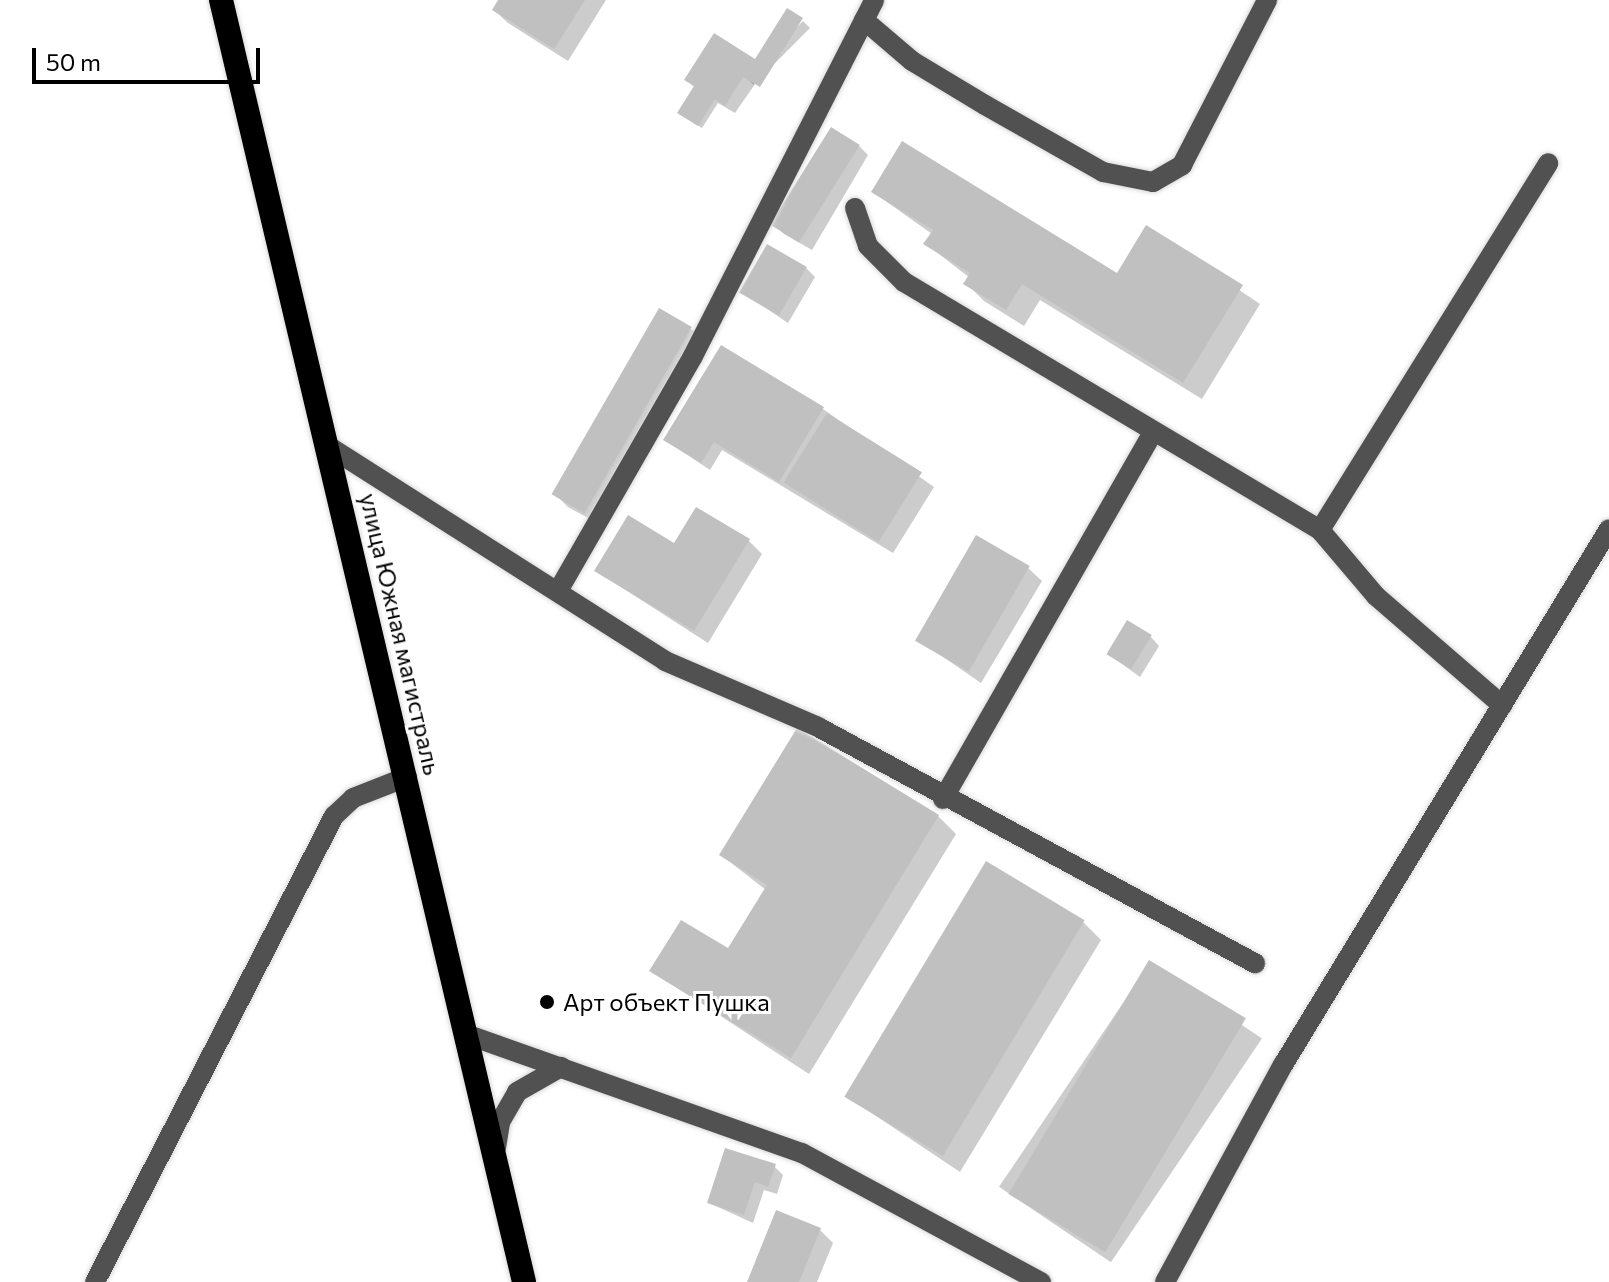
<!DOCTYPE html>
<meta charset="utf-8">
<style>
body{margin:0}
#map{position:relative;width:1609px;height:1282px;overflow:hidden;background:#fff;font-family:Commissioner,sans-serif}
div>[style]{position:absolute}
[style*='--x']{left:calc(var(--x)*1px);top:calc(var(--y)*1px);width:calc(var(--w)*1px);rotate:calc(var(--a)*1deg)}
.shadow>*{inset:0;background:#0003;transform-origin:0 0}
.building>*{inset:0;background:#c0c0c0;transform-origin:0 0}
.roads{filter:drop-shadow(0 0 2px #dbdbdb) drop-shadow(0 0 2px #dbdbdb)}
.minor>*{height:20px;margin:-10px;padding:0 10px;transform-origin:10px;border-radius:10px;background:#515151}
.highway>*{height:24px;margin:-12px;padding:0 12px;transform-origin:12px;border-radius:12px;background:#000}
.dots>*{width:22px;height:22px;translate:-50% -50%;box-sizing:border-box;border:4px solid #fff;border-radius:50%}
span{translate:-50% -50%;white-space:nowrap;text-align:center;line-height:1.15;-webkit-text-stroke:6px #fff;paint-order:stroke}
.street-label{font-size:24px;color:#000}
.poi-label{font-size:24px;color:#000}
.left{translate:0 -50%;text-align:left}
.scale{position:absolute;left:32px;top:48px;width:228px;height:36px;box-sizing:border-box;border:4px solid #000;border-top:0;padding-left:10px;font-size:24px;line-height:28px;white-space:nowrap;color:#000;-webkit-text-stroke:6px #fff;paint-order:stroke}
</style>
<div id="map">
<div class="shadow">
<i style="clip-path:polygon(501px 0,606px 0,568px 61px,508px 23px,494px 10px)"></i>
<i style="clip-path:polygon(800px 19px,735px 113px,718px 103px,702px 128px,683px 116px,695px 88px,687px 80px,756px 61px)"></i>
<i style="left:803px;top:21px;width:10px;height:80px;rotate:45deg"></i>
<i style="clip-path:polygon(859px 146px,868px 155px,812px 250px,784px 234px,775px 226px)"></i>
<i style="clip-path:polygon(873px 192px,1118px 276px,1147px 228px,1260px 304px,1202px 399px,1040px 300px,1024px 326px,984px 301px,966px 283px,970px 278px,926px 244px,932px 234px)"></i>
<i style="clip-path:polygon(806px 268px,815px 277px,788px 323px,742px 292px)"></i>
<i style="clip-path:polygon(691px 329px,704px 342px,599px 524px,568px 507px,555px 494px)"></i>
<i style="clip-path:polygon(823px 409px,934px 487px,893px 553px,722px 450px,710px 470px,665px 440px)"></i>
<i style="clip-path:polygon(749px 541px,762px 554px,708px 643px,596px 571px,674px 545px)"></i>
<i style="clip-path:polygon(1028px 568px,1042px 581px,981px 683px,917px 639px)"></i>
<i style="clip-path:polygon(1151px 637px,1159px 646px,1140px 677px,1108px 654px)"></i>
<i style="clip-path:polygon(938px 816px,956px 834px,809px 1074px,652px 971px,729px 951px,766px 890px,721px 855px)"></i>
<i style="clip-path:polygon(1083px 922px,1101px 940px,960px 1172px,846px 1096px)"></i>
<i style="left:1150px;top:963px;width:135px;height:270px;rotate:34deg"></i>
<i style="clip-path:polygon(774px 1166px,783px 1175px,777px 1194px,764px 1190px,753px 1223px,709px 1203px)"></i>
<i style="clip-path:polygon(820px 1230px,833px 1243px,817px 1282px,749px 1282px)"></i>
</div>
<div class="building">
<i style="clip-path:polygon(498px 0,585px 0,554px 49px,492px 10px)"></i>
<i style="clip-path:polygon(787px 8px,803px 18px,760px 87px,743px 77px,725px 106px,715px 99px,698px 126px,677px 113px,694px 86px,684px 80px,714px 33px,755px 59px)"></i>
<i style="left:831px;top:127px;width:34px;height:115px;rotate:32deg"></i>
<i style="clip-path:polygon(902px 141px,1117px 273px,1146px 225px,1243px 285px,1183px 383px,1022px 284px,1006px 310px,963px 284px,970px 273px,923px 244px,933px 230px,871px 192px)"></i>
<i style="left:767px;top:244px;width:46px;height:56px;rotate:30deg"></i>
<i style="left:659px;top:308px;width:38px;height:215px;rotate:30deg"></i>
<i style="clip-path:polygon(721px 345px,824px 407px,779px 482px,714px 442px,701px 463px,663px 440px)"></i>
<i style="left:827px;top:413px;width:112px;height:82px;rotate:32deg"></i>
<i style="clip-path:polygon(696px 507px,750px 539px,694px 631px,594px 571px,628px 515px,674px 543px)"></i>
<i style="left:976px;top:535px;width:62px;height:122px;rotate:30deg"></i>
<i style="left:1127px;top:620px;width:29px;height:40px;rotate:31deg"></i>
<i style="clip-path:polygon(797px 728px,939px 815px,791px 1058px,649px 971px,681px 920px,728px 948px,767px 885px,719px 855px)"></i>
<i style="left:986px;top:861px;width:115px;height:275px;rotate:31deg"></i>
<i style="left:1149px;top:960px;width:113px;height:273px;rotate:31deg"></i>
<i style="clip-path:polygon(725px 1148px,776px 1164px,768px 1187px,755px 1182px,744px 1215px,707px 1203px)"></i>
<i style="clip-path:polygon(776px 1210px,821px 1228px,799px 1282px,747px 1282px)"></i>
</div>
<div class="roads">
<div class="minor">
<i style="--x:864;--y:20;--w:63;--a:40.5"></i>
<i style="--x:912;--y:61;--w:85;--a:31.1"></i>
<i style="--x:985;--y:105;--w:136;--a:29.6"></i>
<i style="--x:1103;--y:172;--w:51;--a:11.3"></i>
<i style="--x:1153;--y:182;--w:34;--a:-30"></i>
<i style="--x:1182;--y:165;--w:186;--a:-62.7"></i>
<i style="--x:855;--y:208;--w:40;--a:71.1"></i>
<i style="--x:868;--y:246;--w:51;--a:45"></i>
<i style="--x:904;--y:282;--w:484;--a:30.8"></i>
<i style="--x:1320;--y:530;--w:87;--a:49.7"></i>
<i style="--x:1376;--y:596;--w:167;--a:40.9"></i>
<i style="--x:328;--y:446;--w:400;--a:32.5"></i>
<i style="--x:665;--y:661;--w:167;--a:23.3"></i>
<i style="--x:818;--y:727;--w:497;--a:28.4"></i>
<i style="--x:1320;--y:530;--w:432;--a:-58.1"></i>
<i style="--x:558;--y:591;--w:271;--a:-60.1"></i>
<i style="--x:693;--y:356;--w:399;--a:-63"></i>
<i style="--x:943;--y:799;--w:423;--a:-60.2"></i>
<i style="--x:471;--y:1036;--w:351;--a:19.5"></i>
<i style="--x:802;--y:1153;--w:272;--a:28.4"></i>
<i style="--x:496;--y:1148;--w:26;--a:-81"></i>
<i style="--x:500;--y:1122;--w:34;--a:-60"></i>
<i style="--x:517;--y:1092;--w:51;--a:-29.6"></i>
<i style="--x:95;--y:1282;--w:524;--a:-62.85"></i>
<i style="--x:334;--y:816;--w:26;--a:-43"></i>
<i style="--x:353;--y:798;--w:58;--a:-21.3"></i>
<i style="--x:1165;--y:1282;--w:247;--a:-61.5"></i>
<i style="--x:1283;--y:1065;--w:627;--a:-58.69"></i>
</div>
<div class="highway">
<i style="--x:221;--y:0;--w:1317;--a:76.7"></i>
</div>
</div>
<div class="dots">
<i style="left:547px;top:1002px;background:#000"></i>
</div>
<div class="street-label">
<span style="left:401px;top:634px;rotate:77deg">улица Южная магистраль</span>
</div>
<div class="poi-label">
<span class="left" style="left:563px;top:1002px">Арт объект Пушка</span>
</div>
<div class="scale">50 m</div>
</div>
